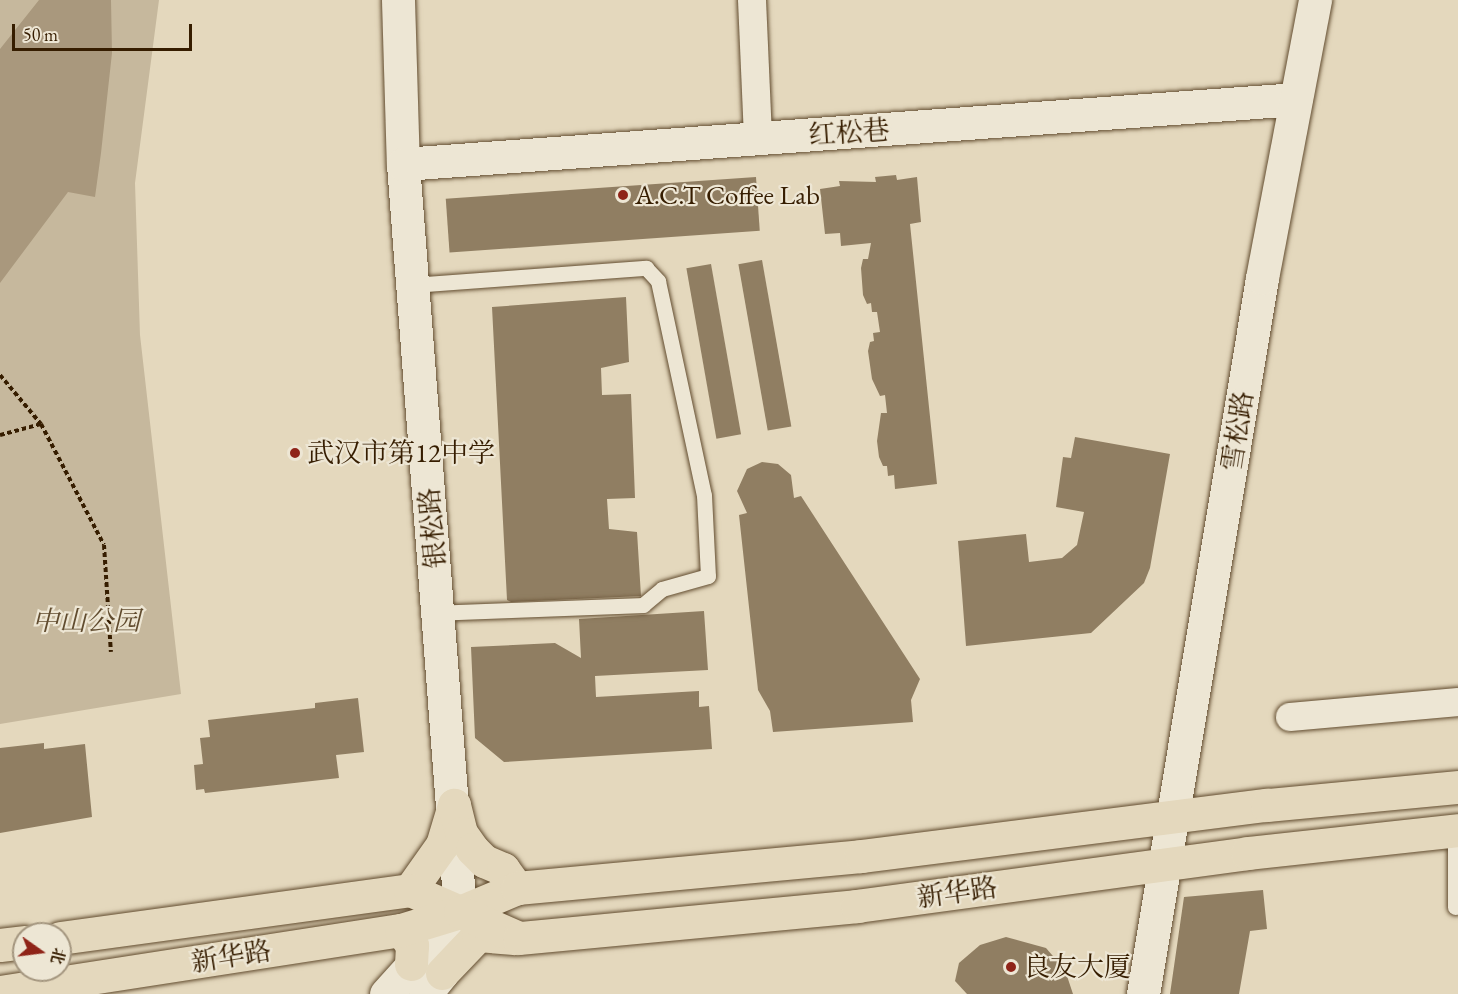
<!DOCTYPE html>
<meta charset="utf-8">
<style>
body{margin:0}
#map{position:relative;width:1458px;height:994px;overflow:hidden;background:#e4d8bd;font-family:"EB Garamond","Noto Serif SC",serif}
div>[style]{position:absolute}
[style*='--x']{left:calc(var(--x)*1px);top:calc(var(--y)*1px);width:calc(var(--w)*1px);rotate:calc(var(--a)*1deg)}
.green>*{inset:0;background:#c6b89d}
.water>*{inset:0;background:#a9987d}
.building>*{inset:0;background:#907e62;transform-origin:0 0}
.path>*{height:4px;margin-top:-2px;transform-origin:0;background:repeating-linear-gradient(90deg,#361d00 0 4.5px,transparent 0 7.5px)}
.roads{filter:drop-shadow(0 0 2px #624c2f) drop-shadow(0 0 2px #624c2f)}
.service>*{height:15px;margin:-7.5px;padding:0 7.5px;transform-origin:7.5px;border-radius:7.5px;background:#ede6d4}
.minor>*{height:28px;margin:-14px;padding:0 14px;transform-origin:14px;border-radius:14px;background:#ede6d4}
.tertiary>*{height:33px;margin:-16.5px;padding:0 16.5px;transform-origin:16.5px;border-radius:16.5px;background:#ede6d4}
.secondary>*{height:33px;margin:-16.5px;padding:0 16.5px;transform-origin:16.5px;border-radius:16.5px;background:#ede6d4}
.primary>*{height:33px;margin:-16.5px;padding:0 16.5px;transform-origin:16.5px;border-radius:16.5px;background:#e4d8bd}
.dots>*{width:16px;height:16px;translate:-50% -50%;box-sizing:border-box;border:3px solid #ede6d4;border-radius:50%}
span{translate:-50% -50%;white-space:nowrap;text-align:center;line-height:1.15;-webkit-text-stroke:4.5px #ede6d4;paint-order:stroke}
.street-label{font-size:27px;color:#361d00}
.poi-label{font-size:27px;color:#361d00}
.left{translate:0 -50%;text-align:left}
.park-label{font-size:27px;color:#614c2f;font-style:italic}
.north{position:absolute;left:12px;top:922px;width:60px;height:60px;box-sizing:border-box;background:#ede6d4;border:2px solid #a4967f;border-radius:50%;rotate:104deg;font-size:16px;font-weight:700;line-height:24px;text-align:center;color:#361d00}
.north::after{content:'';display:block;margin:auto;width:21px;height:27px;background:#8f2418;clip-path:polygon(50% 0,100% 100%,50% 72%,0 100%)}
.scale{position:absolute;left:12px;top:24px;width:180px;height:27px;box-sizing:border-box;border:3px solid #361d00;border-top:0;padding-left:8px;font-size:18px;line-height:21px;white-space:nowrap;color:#361d00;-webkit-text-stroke:4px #ede6d4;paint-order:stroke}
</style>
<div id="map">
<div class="green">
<i style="clip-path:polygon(0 0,159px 0,135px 183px,140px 335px,181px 694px,0 724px)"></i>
</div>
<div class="water">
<i style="clip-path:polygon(39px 0,111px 0,112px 53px,101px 153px,95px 197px,68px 192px,0 283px,0 49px)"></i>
</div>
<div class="building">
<i style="clip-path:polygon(896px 175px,897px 180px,917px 177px,921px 222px,910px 224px,937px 484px,895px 489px,894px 475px,888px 476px,887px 466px,883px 466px,879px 457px,877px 441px,881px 413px,887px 413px,885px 395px,880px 396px,872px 379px,868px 351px,870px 342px,874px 341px,873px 333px,880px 332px,877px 312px,872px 312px,871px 303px,867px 304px,863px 295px,861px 268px,863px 259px,868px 259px,871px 243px,841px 246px,840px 233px,825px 234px,820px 189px,840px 186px,839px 181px,876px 182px,875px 177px)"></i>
<i style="left:756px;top:177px;width:54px;height:311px;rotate:86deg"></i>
<i style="left:762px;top:260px;width:169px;height:24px;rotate:80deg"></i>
<i style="left:711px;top:264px;width:173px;height:25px;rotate:80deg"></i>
<i style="clip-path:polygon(626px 297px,629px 362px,601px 368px,602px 395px,631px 394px,635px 498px,607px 499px,609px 529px,637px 532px,641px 596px,511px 602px,507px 600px,492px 307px)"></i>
<i style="clip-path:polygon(1075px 437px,1170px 454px,1150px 568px,1144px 583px,1091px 633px,966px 646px,958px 541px,1026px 534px,1029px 562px,1062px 558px,1077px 545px,1084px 512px,1056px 507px,1063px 457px,1071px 458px)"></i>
<i style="clip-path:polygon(762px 462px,778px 464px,791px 475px,794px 498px,801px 496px,920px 679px,911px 700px,913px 722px,773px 732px,770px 711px,758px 690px,739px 515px,747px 513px,737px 491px,747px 469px)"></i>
<i style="clip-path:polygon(704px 611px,708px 670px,595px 676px,596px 697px,699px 691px,699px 707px,709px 706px,712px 749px,504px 762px,475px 738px,471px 647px,555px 643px,581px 658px,579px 619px)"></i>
<i style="clip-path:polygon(358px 698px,364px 752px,336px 755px,339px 778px,205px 793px,204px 789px,196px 790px,194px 765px,203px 764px,200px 738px,210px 737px,208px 720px,315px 708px,315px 703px)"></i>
<i style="clip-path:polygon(44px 743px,44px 749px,85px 744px,92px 817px,0 833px,0 748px)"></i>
<i style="clip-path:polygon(1263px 890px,1267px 929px,1250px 931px,1239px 994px,1170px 994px,1184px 897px)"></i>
<i style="clip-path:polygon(1006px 937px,1046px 948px,1065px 970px,1073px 994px,967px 994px,955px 981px,959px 963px,980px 945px)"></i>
</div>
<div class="path">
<i style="--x:0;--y:375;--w:64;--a:50.1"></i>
<i style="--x:41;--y:424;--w:136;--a:62.5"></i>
<i style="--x:104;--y:545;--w:107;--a:86.3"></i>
<i style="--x:0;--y:435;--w:42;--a:-15"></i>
</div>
<div class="roads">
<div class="service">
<i style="--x:412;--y:285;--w:235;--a:-4.2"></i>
<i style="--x:646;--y:268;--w:18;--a:47"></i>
<i style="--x:658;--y:281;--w:219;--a:77.9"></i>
<i style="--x:704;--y:495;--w:81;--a:87.2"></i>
<i style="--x:708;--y:576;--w:48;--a:164.2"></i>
<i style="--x:662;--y:589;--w:25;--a:140"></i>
<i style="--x:643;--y:605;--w:204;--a:177.8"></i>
<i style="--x:1455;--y:830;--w:77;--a:90"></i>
</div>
<div class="minor">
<i style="--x:752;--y:0;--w:138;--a:87.5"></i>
<i style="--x:1290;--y:717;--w:169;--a:-5.1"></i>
</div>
<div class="tertiary">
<i style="--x:398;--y:0;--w:164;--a:88.3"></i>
<i style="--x:403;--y:164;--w:750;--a:85.64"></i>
<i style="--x:403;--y:164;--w:895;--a:-4.16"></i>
<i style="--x:1143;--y:994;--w:726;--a:-80.56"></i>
<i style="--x:1262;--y:278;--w:283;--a:-79.2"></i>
</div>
<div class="secondary">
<i style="--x:386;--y:994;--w:110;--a:-47.9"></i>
<i style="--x:425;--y:994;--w:27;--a:-51"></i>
<i style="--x:442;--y:973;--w:28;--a:-73"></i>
</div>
<div class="primary">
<i style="--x:410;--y:890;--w:55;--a:-54.6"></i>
<i style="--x:442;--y:845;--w:42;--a:-73.3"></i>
<i style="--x:454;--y:805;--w:29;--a:76"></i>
<i style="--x:461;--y:833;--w:19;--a:55"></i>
<i style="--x:472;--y:849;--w:17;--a:45"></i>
<i style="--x:484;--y:861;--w:21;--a:23"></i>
<i style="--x:503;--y:869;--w:24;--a:54"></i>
<i style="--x:401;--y:930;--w:19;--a:54"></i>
<i style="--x:412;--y:945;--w:19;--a:93"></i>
<i style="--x:60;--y:938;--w:353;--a:-7.8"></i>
<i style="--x:410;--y:890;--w:55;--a:23.7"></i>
<i style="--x:460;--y:912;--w:62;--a:-22.8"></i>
<i style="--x:517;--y:888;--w:345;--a:-5.3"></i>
<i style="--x:861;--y:856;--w:409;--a:-7.2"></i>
<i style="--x:1267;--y:805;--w:192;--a:-5.4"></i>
<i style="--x:0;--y:945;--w:24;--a:-7"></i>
<i style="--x:442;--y:973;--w:52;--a:-46.5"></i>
<i style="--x:478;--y:935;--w:36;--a:5"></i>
<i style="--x:0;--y:992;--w:406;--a:-8.8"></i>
<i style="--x:401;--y:930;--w:62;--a:-17"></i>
<i style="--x:460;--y:912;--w:64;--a:23.8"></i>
<i style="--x:519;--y:938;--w:340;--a:-5.4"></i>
<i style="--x:857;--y:906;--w:394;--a:-7.7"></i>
<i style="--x:1247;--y:853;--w:212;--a:-6.2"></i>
</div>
</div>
<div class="dots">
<i style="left:623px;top:195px;background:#8f2418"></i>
<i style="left:295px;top:453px;background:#8f2418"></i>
<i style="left:1011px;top:967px;background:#8f2418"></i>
</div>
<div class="street-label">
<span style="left:849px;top:132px;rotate:-4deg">红松巷</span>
<span style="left:1237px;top:431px;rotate:-81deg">雪松路</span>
<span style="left:432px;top:528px;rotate:-95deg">银松路</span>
<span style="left:957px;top:892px;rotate:-8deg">新华路</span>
<span style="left:231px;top:956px;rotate:-9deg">新华路</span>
</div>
<div class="poi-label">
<span class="left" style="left:635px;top:195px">A.C.T Coffee Lab</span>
<span class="left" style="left:307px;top:453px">武汉市第12中学</span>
<span class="left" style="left:1023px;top:967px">良友大厦</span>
</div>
<div class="park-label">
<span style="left:86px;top:621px">中山公园</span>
</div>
<div class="north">北</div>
<div class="scale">50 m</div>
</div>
